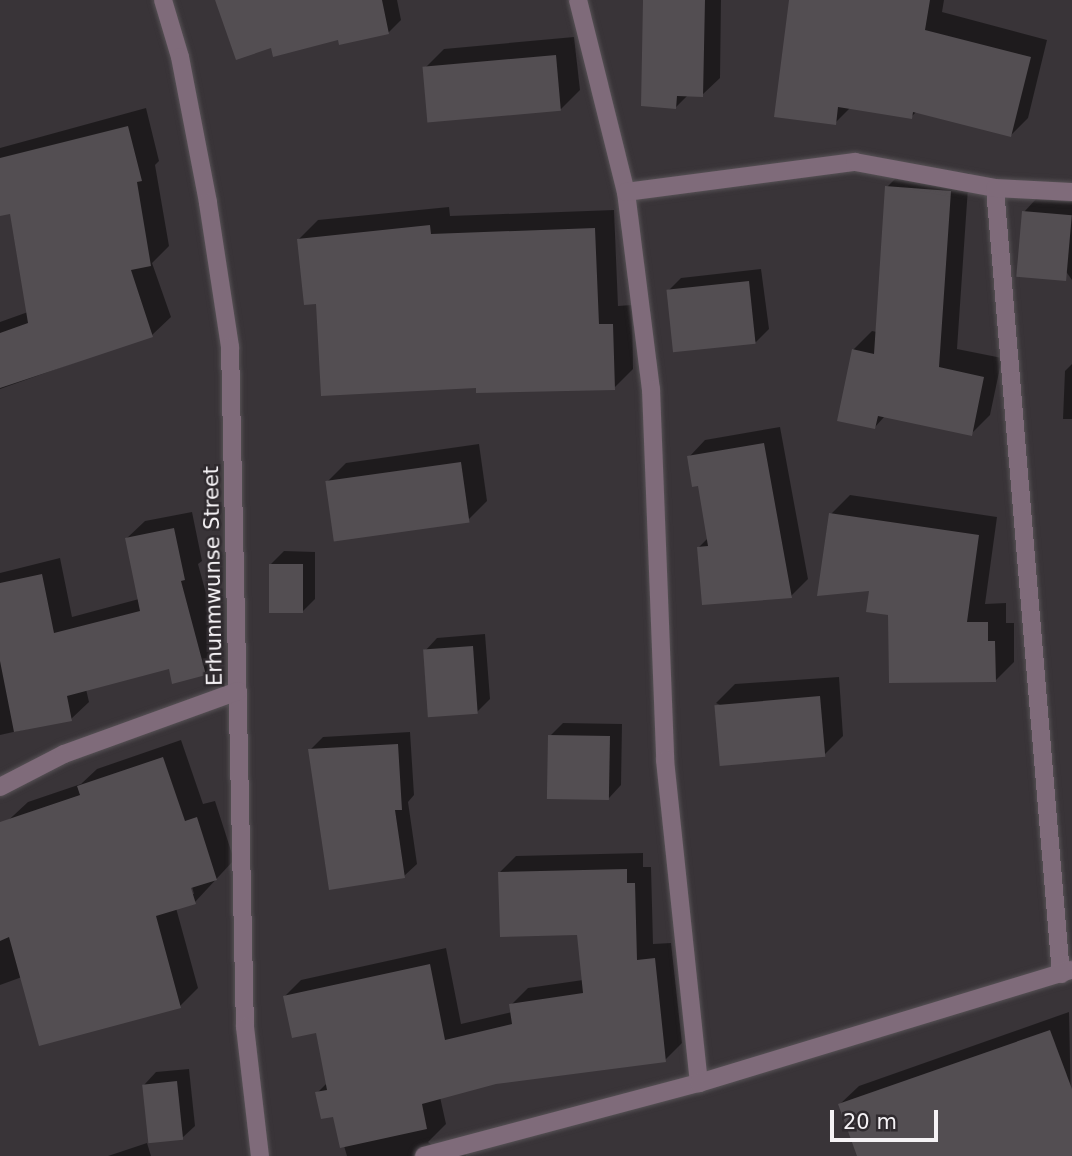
<!DOCTYPE html>
<style>
body{margin:0}
#map{position:relative;width:1072px;height:1156px;overflow:hidden;background:#393438;font-family:"DejaVu Sans",sans-serif}
div>[style]{position:absolute}
[style*='--x']{left:calc(var(--x)*1px);top:calc(var(--y)*1px);width:calc(var(--w)*1px);rotate:calc(var(--a)*1deg)}
.shadow>*{inset:0;background:#0007}
.building>*{inset:0;background:#534e52;transform-origin:0 0}
.roads{filter:drop-shadow(0 0 2px #575256) drop-shadow(0 0 2px #575256)}
.minor>*{height:18px;margin:-9px;padding:0 9px;transform-origin:9px;border-radius:9px;background:#7f6b7a}
span{translate:-50% -50%;white-space:nowrap;text-align:center;line-height:1.15;-webkit-text-stroke:5px #2f2a2e;paint-order:stroke}
.street-label{font-size:21px;color:#f5f2f5}
.scale{position:absolute;left:830px;top:1110px;width:108px;height:32px;box-sizing:border-box;border:4px solid #f5f2f5;border-top:0;padding-left:9px;font-size:21px;line-height:24px;white-space:nowrap;color:#f5f2f5;-webkit-text-stroke:5px #2f2a2e;paint-order:stroke}
</style>
<div id="map">
<div class="shadow">
<i style="clip-path:polygon(215px 0,397px 0,401px 20px,389px 32px,272px 46px)"></i>
<i style="clip-path:polygon(645px 0,721px 0,720px 78px,702px 95px,688px 95px,676px 107px)"></i>
<i style="clip-path:polygon(791px 0,944px 0,942px 12px,1047px 40px,1028px 118px,1011px 135px,917px 111px,911px 117px,851px 107px,835px 123px)"></i>
<i style="clip-path:polygon(574px 37px,580px 90px,561px 109px,425px 68px,444px 49px)"></i>
<i style="clip-path:polygon(146px 108px,159px 161px,155px 165px,169px 246px,152px 263px,171px 317px,152px 335px,0 389px,0 322px,28px 312px,11px 212px,0 215px,0 148px)"></i>
<i style="clip-path:polygon(906px 168px,969px 173px,957px 349px,1002px 358px,990px 415px,971px 434px,885px 416px,875px 427px,853px 350px,872px 331px,877px 332px,887px 187px)"></i>
<i style="clip-path:polygon(1036px 199px,1072px 202px,1072px 280px,1024px 212px)"></i>
<i style="clip-path:polygon(449px 207px,450px 216px,614px 210px,618px 306px,632px 305px,633px 369px,614px 388px,478px 386px,318px 302px,299px 239px,318px 220px)"></i>
<i style="clip-path:polygon(761px 269px,769px 329px,756px 342px,668px 291px,681px 278px)"></i>
<i style="clip-path:polygon(1072px 364px,1072px 419px,1063px 419px,1065px 371px)"></i>
<i style="clip-path:polygon(780px 427px,808px 579px,791px 596px,699px 547px,708px 538px,700px 484px,689px 457px,705px 440px)"></i>
<i style="clip-path:polygon(479px 444px,487px 501px,468px 520px,327px 482px,346px 463px)"></i>
<i style="clip-path:polygon(850px 495px,997px 517px,985px 604px,1006px 603px,1006px 623px,1014px 623px,1014px 662px,995px 681px,890px 613px,871px 589px,831px 514px)"></i>
<i style="clip-path:polygon(192px 512px,202px 561px,198px 564px,223px 656px,205px 673px,170px 667px,86px 689px,89px 702px,71px 719px,0 735px,0 573px,60px 558px,72px 617px,139px 599px,127px 538px,145px 521px)"></i>
<i style="clip-path:polygon(284px 551px,315px 552px,315px 599px,302px 612px,271px 564px)"></i>
<i style="clip-path:polygon(485px 634px,490px 699px,477px 712px,425px 651px,437px 638px)"></i>
<i style="clip-path:polygon(839px 677px,843px 736px,824px 755px,716px 703px,735px 684px)"></i>
<i style="clip-path:polygon(563px 723px,622px 724px,621px 785px,609px 798px,550px 736px)"></i>
<i style="clip-path:polygon(410px 732px,414px 795px,408px 802px,417px 864px,404px 876px,310px 750px,323px 737px)"></i>
<i style="clip-path:polygon(evenodd,181px 740px,203px 804px,215px 801px,234px 860px,195px 902px,176px 908px,198px 988px,180px 1006px,22px 977px,0 985px,0 828px,28px 802px,81px 784px,97px 769px,181px 740px,190px 879px,194px 894px,191px 894px,190px 879px)"></i>
<i style="clip-path:polygon(643px 853px,643px 867px,651px 867px,653px 944px,671px 943px,682px 1043px,665px 1060px,496px 1083px,440px 1097px,446px 1124px,428px 1142px,439px 1151px,464px 1150px,466px 1156px,347px 1156px,335px 1115px,317px 1093px,328px 1082px,317px 1030px,285px 996px,301px 980px,446px 948px,461px 1024px,512px 1012px,511px 1005px,528px 988px,583px 980px,578px 934px,500px 872px,516px 856px)"></i>
<i style="clip-path:polygon(1069px 1012px,1072px 1156px,859px 1156px,840px 1104px,859px 1086px)"></i>
<i style="clip-path:polygon(189px 1069px,195px 1126px,182px 1138px,144px 1085px,156px 1072px)"></i>
<i style="clip-path:polygon(147px 1143px,151px 1156px,108px 1156px)"></i>
</div>
<div class="building">
<i style="clip-path:polygon(215px 0,382px 0,389px 34px,339px 45px,338px 40px,273px 57px,271px 48px,236px 60px)"></i>
<i style="clip-path:polygon(643px 0,705px 0,703px 97px,677px 96px,676px 109px,641px 106px)"></i>
<i style="clip-path:polygon(789px 0,930px 0,925px 30px,1031px 57px,1011px 137px,913px 112px,912px 119px,838px 107px,836px 125px,774px 117px)"></i>
<i style="left:556px;top:55px;width:56px;height:134px;rotate:85deg"></i>
<i style="clip-path:polygon(128px 126px,142px 181px,137px 182px,151px 266px,131px 270px,153px 337px,0 388px,0 333px,28px 323px,10px 214px,0 216px,0 158px)"></i>
<i style="clip-path:polygon(885px 186px,951px 191px,939px 367px,984px 377px,972px 436px,878px 416px,875px 429px,837px 421px,852px 349px,874px 354px)"></i>
<i style="left:1022px;top:211px;width:50px;height:66px;rotate:5deg"></i>
<i style="clip-path:polygon(430px 225px,431px 234px,595px 228px,599px 324px,613px 324px,615px 390px,476px 393px,476px 388px,321px 396px,316px 304px,304px 305px,297px 239px)"></i>
<i style="left:749px;top:281px;width:63px;height:83px;rotate:84deg"></i>
<i style="clip-path:polygon(764px 443px,792px 598px,702px 605px,697px 547px,708px 546px,698px 486px,692px 487px,687px 456px)"></i>
<i style="left:461px;top:462px;width:61px;height:137px;rotate:82deg"></i>
<i style="clip-path:polygon(829px 513px,979px 535px,967px 622px,988px 622px,988px 641px,995px 641px,996px 682px,889px 683px,888px 615px,866px 612px,869px 591px,817px 596px)"></i>
<i style="clip-path:polygon(174px 528px,185px 580px,181px 581px,206px 675px,172px 684px,169px 669px,67px 696px,72px 721px,14px 732px,0 661px,0 583px,42px 574px,54px 633px,140px 611px,125px 538px)"></i>
<i style="left:269px;top:564px;width:34px;height:49px"></i>
<i style="left:473px;top:646px;width:68px;height:50px;rotate:86deg"></i>
<i style="left:820px;top:696px;width:61px;height:106px;rotate:85deg"></i>
<i style="left:548px;top:735px;width:62px;height:64px;rotate:1deg"></i>
<i style="clip-path:polygon(398px 744px,402px 810px,395px 810px,405px 878px,329px 890px,308px 749px)"></i>
<i style="clip-path:polygon(163px 757px,185px 821px,197px 817px,217px 880px,191px 888px,196px 904px,156px 916px,181px 1008px,39px 1046px,9px 937px,0 941px,0 822px,80px 795px,77px 786px)"></i>
<i style="clip-path:polygon(627px 869px,627px 883px,635px 883px,637px 960px,655px 958px,666px 1062px,496px 1084px,422px 1104px,427px 1129px,340px 1148px,333px 1117px,321px 1119px,315px 1092px,327px 1090px,316px 1033px,292px 1038px,283px 996px,430px 964px,445px 1040px,512px 1024px,509px 1004px,583px 993px,577px 935px,500px 937px,498px 872px)"></i>
<i style="clip-path:polygon(1050px 1030px,1072px 1089px,1072px 1156px,857px 1156px,838px 1104px)"></i>
<i style="left:177px;top:1081px;width:59px;height:35px;rotate:84deg"></i>
</div>
<div class="roads">
<div class="minor">
<i style="--x:163;--y:0;--w:59;--a:73.4"></i>
<i style="--x:180;--y:57;--w:149;--a:79.1"></i>
<i style="--x:208;--y:203;--w:146;--a:81.3"></i>
<i style="--x:230;--y:347;--w:680;--a:88.74"></i>
<i style="--x:245;--y:1027;--w:130;--a:83.4"></i>
<i style="--x:578;--y:0;--w:198;--a:76"></i>
<i style="--x:626;--y:192;--w:199;--a:82.8"></i>
<i style="--x:651;--y:389;--w:371;--a:87.8"></i>
<i style="--x:665;--y:760;--w:325;--a:84"></i>
<i style="--x:995;--y:188;--w:789;--a:85.2"></i>
<i style="--x:626;--y:192;--w:231;--a:-7.5"></i>
<i style="--x:855;--y:162;--w:142;--a:10.5"></i>
<i style="--x:995;--y:188;--w:77;--a:3"></i>
<i style="--x:0;--y:787;--w:72;--a:-27.3"></i>
<i style="--x:64;--y:754;--w:185;--a:-19.9"></i>
<i style="--x:424;--y:1156;--w:285;--a:-14.9"></i>
<i style="--x:699;--y:1083;--w:390;--a:-16.9"></i>
</div>
</div>
<div class="street-label">
<span style="left:213px;top:576px;rotate:-91deg">Erhunmwunse Street</span>
</div>
<div class="scale">20 m</div>
</div>
